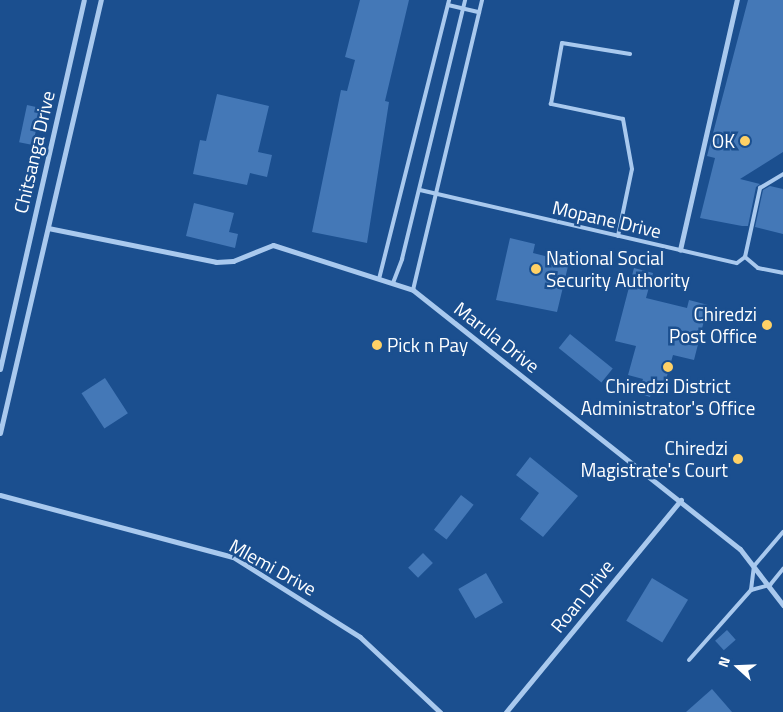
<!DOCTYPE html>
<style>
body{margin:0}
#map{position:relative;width:783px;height:712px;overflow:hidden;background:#1b4f8f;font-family:"Titillium Web",sans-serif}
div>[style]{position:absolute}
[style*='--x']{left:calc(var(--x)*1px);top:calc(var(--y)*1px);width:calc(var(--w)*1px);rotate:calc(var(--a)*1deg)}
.building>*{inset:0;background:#4478b7;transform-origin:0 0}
.service>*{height:4px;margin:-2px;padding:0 2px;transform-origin:2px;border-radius:2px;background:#a9c9ee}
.pedestrian>*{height:4.5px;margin:-2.25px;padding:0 2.25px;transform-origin:2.25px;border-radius:2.25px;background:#a9c9ee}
.minor>*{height:5px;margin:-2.5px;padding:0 2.5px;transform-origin:2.5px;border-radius:2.5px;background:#a9c9ee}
.dots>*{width:14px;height:14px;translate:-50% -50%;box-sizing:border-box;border:2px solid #1b4f8f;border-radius:50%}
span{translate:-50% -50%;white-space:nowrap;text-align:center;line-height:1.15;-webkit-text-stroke:5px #1b4f8f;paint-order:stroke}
.poi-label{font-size:19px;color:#fff}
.right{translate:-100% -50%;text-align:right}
.left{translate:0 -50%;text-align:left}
.street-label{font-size:19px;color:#fff}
.north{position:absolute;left:713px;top:642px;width:50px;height:50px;-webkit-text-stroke:4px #1b4f8f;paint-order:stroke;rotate:290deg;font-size:14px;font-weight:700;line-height:20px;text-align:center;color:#fff}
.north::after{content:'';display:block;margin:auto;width:18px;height:22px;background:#fff;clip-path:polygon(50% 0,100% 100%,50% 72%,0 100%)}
</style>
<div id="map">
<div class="building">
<i style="clip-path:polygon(360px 0,409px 0,385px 101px,389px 102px,367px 243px,312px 232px,341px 90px,347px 91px,355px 60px,345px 57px)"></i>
<i style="clip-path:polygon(748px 0,783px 0,783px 152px,740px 179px,760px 184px,756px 187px,748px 226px,742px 226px,700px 218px,715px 158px,707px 156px)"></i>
<i style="clip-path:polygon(217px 94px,269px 106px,258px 152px,272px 155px,267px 177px,250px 173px,247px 185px,193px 174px,200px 140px,206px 141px)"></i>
<i style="left:27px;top:105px;width:14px;height:38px;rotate:12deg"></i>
<i style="clip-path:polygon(770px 186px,783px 189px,783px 234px,755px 227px,763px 190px)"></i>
<i style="clip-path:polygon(194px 203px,234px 213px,229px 232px,238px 234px,235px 248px,186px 236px)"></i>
<i style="clip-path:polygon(510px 238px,535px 244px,533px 253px,569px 262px,557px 312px,496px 300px)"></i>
<i style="clip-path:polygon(634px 268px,653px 273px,646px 298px,687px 308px,689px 300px,708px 305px,694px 360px,673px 355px,665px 383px,655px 380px,650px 397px,638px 393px,643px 379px,628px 375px,636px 346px,615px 341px)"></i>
<i style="left:570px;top:334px;width:55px;height:18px;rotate:39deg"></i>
<i style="left:105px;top:378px;width:42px;height:28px;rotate:57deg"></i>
<i style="clip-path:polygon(530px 457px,578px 496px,543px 537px,520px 519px,539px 493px,516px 475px)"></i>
<i style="left:461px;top:495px;width:16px;height:44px;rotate:38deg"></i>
<i style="left:423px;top:553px;width:14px;height:21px;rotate:45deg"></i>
<i style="left:486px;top:573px;width:34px;height:32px;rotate:60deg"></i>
<i style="left:652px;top:578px;width:42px;height:50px;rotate:31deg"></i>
<i style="left:727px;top:630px;width:13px;height:16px;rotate:48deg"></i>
<i style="clip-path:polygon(712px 689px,732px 712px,686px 712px)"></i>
</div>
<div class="service">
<i style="--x:448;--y:5;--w:32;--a:13"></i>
<i style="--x:420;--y:190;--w:325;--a:13"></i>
<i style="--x:737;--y:263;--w:10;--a:-37"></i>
<i style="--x:745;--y:257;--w:17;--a:40"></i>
<i style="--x:758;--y:268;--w:25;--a:11"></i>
<i style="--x:618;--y:236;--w:68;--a:-78.2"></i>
<i style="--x:632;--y:169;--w:51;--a:-100.2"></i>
<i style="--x:623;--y:119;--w:74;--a:-168.2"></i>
<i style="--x:551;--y:104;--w:62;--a:-79.8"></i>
<i style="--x:562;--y:43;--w:69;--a:9.2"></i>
<i style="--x:745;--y:257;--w:71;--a:-77.7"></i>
<i style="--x:760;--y:188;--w:27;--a:-31"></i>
<i style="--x:379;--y:279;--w:288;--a:-75.9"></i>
<i style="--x:393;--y:283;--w:26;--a:-69"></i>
<i style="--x:402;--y:259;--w:267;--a:-76.3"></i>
<i style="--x:413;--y:290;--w:298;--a:-76.6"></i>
<i style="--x:751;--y:590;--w:24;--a:-83"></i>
<i style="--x:754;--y:566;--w:45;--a:-49.5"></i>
<i style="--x:689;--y:660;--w:94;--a:-48.5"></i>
<i style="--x:751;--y:590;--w:20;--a:-15"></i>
<i style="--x:770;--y:585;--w:21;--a:-51"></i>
</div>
<div class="pedestrian">
<i style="--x:680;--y:250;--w:256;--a:-77.2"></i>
</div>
<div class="minor">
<i style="--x:48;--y:228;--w:171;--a:11.4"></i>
<i style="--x:216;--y:262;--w:17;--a:-3"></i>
<i style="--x:233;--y:261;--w:43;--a:-21.8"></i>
<i style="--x:273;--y:245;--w:147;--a:17.8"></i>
<i style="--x:413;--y:290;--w:417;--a:38.4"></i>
<i style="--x:740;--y:549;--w:71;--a:52.5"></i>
<i style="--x:0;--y:369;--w:378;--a:-77.2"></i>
<i style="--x:0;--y:433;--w:445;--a:-76.9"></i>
<i style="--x:0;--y:495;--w:241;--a:14.9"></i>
<i style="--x:233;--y:557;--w:150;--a:32.2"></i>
<i style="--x:360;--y:637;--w:110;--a:43.2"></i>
<i style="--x:506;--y:712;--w:275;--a:-50.5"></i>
</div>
<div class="dots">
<i style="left:745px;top:141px;background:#ffd166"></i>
<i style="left:536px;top:269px;background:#ffd166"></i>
<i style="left:767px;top:325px;background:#ffd166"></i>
<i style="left:377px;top:345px;background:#ffd166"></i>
<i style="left:668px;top:367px;background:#ffd166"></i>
<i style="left:738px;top:459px;background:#ffd166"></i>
</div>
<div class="poi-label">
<span class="right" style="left:735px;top:141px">OK</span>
<span class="left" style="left:546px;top:269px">National Social<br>Security Authority</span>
<span class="right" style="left:757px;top:325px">Chiredzi<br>Post Office</span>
<span class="left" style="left:387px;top:345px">Pick n Pay</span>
<span style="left:668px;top:397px">Chiredzi District<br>Administrator's Office</span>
<span class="right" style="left:728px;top:459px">Chiredzi<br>Magistrate's Court</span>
</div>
<div class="street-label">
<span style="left:34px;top:152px;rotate:-77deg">Chitsanga Drive</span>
<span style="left:607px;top:219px;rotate:13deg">Mopane Drive</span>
<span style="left:497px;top:337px;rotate:38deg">Marula Drive</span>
<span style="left:273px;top:567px;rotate:29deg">Mlemi Drive</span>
<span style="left:582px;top:596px;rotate:-51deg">Roan Drive</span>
</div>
<div class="north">N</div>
</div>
